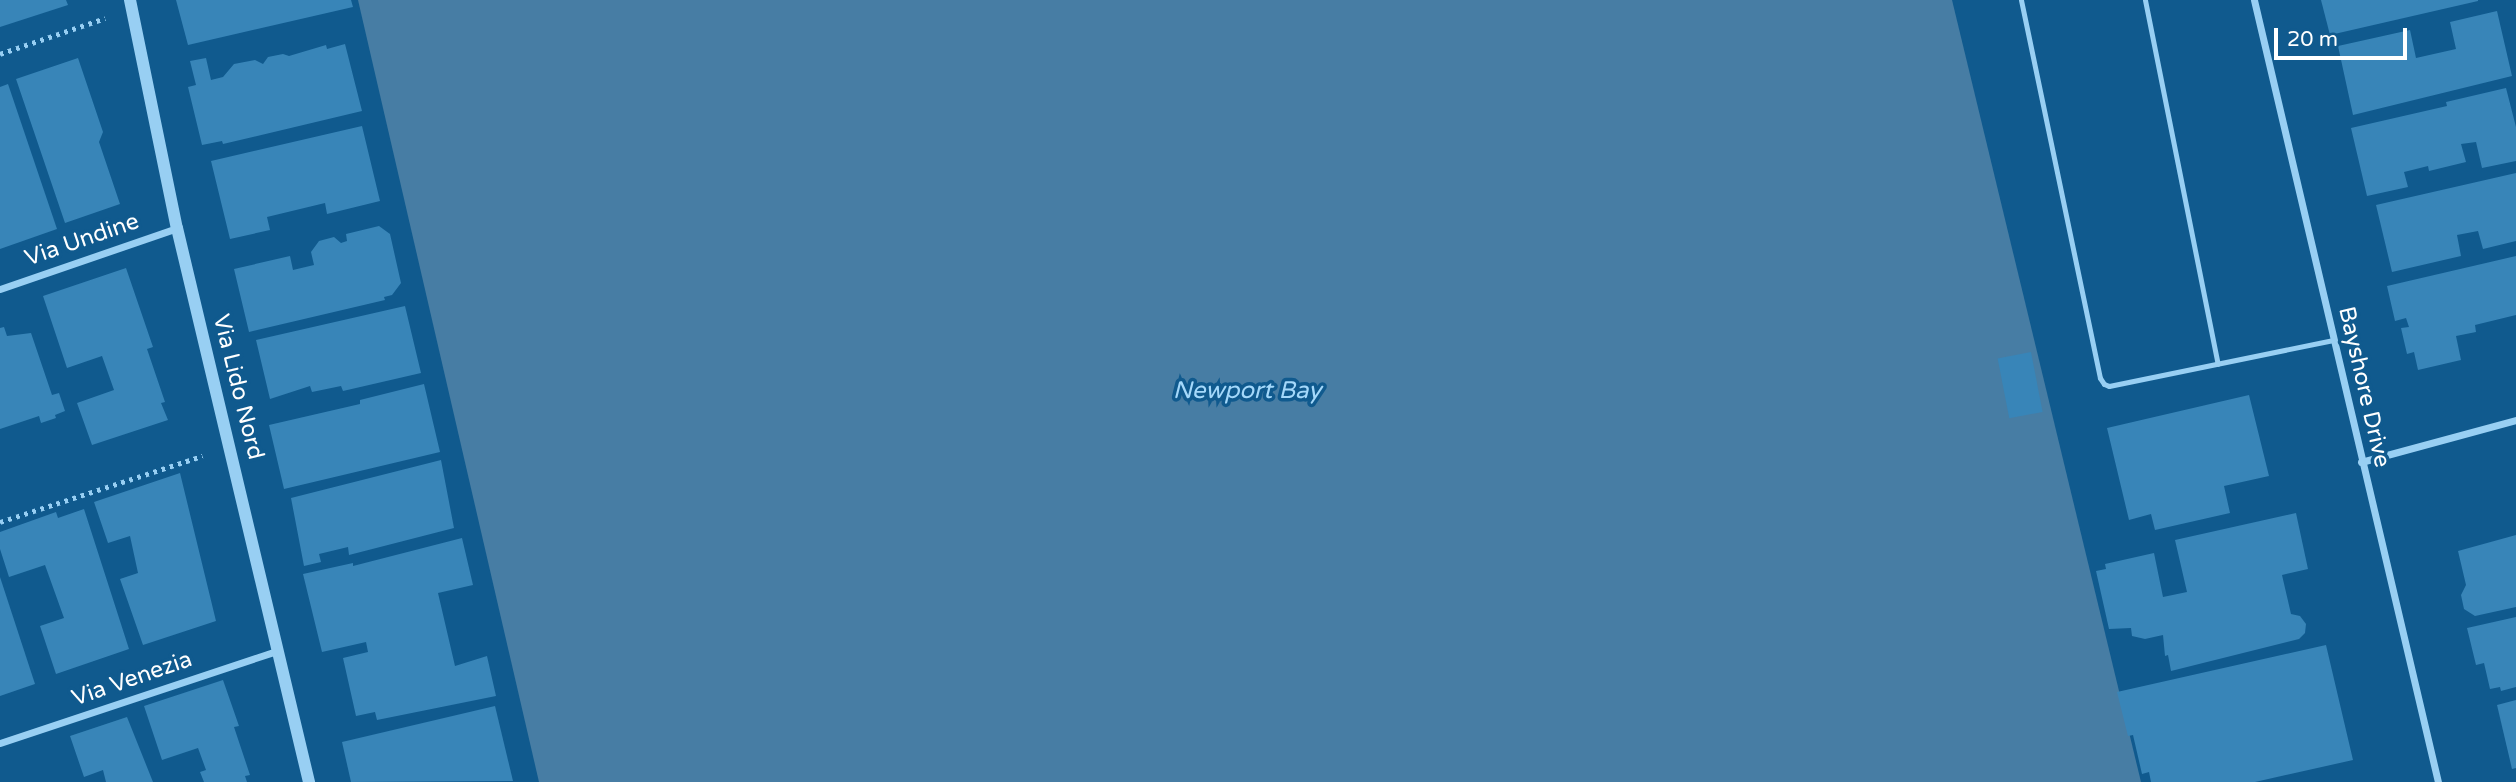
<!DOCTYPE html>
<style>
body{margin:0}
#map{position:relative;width:2516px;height:782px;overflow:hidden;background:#105a8e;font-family:"Varela Round",sans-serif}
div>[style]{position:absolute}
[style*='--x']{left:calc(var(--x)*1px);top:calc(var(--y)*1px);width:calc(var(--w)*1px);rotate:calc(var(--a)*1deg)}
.water>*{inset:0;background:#477da4}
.building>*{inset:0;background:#3885b8;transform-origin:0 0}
.path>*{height:4.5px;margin-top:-2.25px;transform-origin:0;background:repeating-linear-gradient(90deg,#98cff3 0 3.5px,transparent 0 8.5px)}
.service>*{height:5px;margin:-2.5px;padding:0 2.5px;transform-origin:2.5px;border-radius:2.5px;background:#98cff3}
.minor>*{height:7px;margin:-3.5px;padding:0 3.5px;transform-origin:3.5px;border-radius:3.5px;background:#98cff3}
.tertiary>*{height:12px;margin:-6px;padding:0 6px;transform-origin:6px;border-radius:6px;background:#98cff3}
span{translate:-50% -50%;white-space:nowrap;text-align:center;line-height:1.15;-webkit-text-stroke:7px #105a8e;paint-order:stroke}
.street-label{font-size:23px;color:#fff}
.water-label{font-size:24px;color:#a4d8fa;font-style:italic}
.scale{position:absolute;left:2274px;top:28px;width:133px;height:32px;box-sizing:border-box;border:4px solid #fff;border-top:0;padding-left:9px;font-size:21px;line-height:24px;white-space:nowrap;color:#fff;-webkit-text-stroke:5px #105a8e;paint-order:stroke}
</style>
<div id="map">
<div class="water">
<i style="clip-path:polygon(358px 0,1952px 0,2141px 782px,539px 782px)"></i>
</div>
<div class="building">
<i style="clip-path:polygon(0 0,66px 0,68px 5px,0 27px)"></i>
<i style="clip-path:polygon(176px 0,351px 0,353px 7px,188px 45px)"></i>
<i style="clip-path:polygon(2321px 0,2478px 0,2478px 1px,2330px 35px)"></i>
<i style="clip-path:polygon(2497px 11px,2512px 76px,2353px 115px,2338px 46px,2410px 30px,2416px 58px,2456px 49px,2450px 22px)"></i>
<i style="clip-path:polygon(345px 44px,362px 111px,223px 144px,222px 141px,202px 145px,188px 87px,196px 85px,190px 61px,206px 58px,211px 80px,223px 77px,234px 64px,255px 60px,263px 64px,268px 57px,283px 54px,289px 56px,326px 45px,327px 49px)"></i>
<i style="clip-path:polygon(78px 58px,103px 132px,99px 142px,120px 204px,65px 223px,16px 79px)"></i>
<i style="clip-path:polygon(8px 84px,57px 229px,0 249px,0 87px)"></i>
<i style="clip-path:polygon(2506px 88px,2516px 127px,2516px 161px,2482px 168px,2476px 142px,2461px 144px,2466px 162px,2429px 171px,2428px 166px,2404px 172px,2408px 187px,2367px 196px,2351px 128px,2447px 106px,2446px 102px)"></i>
<i style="clip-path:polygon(362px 126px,380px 201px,327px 214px,325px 203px,267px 217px,270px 230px,230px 239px,211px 161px)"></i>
<i style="clip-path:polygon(2516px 173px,2516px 241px,2483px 249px,2478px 231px,2457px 235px,2461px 256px,2392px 272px,2376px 205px)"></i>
<i style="clip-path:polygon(379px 226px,390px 234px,401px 283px,392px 295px,384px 297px,385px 300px,249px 332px,234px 269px,290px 256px,293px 270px,314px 265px,311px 252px,319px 241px,334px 237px,341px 243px,347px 241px,346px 234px)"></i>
<i style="clip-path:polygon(2516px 256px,2516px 315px,2475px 325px,2476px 332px,2456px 336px,2461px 360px,2418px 370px,2414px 352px,2407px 354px,2401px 328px,2409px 327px,2406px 318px,2395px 321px,2387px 286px)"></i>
<i style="clip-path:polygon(126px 268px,153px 347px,147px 349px,165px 402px,161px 403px,168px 420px,92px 445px,77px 403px,114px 390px,102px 356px,67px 368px,43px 296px)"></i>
<i style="clip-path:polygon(405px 306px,421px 373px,343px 391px,341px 386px,312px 392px,310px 386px,270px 399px,256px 340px)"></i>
<i style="clip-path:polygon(4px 327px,7px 336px,31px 333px,52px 395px,59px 393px,65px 411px,55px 415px,56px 418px,41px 423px,39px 416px,0 429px,0 328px)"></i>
<i style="left:2031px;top:352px;width:61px;height:34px;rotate:79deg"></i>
<i style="clip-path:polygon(424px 384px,440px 452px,284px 489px,269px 425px,360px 404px,360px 400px)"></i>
<i style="clip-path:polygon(2249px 395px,2269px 476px,2224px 486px,2230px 513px,2155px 530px,2151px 514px,2129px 520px,2107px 428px)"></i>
<i style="clip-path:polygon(441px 460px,454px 528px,349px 555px,348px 547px,319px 554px,321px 562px,304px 566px,291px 498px)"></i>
<i style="clip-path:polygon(180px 473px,216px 621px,143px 645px,120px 579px,138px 573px,130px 536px,108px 543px,94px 502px)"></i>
<i style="clip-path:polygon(84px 509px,129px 649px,56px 674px,40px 626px,64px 618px,45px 565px,9px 577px,0 549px,0 532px,56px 512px,58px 518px)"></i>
<i style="clip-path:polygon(2296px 513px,2308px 569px,2282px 575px,2291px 614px,2300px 616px,2306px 624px,2305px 633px,2299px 639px,2171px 671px,2168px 655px,2165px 656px,2163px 635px,2145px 639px,2132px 636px,2131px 628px,2109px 629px,2096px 571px,2106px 569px,2105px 564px,2154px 553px,2163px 597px,2187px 592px,2175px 540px)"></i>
<i style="clip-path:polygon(2516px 535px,2516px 607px,2475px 616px,2464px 609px,2461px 595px,2466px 585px,2458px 551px)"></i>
<i style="clip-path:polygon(462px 538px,473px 585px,438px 593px,455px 666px,487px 656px,496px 696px,377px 720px,375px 712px,356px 716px,343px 658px,368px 652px,366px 642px,322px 652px,303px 574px,353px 563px,353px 566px)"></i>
<i style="clip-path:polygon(0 577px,35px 684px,0 696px)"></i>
<i style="clip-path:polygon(2516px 617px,2516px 687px,2501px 691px,2500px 687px,2490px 689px,2484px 663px,2476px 665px,2467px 628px)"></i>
<i style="clip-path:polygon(2326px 645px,2353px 760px,2255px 782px,2151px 782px,2149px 772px,2142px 774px,2133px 735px,2128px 736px,2117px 692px)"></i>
<i style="clip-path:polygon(223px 680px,239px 726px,234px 727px,250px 775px,245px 776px,247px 782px,204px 782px,200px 772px,206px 770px,198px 748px,162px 760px,144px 706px)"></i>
<i style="clip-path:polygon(2516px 700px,2516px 768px,2512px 769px,2497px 705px)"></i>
<i style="clip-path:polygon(495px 706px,513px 781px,351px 782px,342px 742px)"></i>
<i style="clip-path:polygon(127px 717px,153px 782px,106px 782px,103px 770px,84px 777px,70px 736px)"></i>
</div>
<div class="path">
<i style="--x:0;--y:54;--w:111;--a:-18.9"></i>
<i style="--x:0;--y:522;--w:213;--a:-18.1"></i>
</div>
<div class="service">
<i style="--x:2021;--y:0;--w:386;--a:78.2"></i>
<i style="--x:2100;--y:378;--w:7;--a:56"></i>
<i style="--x:2104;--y:384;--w:5;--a:22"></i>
<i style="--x:2109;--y:386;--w:229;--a:-11.6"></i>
<i style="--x:2145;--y:0;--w:371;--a:78.7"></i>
</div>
<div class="minor">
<i style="--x:2254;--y:0;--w:803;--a:76.76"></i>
<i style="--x:0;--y:289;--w:187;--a:-19"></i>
<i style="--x:2361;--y:462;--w:161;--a:-15.2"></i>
<i style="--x:0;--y:743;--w:292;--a:-18.4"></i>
</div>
<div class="tertiary">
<i style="--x:130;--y:0;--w:233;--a:78.4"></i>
<i style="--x:177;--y:228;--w:570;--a:76.6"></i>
</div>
<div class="street-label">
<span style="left:82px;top:240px;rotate:-19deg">Via Undine</span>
<span style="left:238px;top:387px;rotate:76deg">Via Lido Nord</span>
<span style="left:2364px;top:387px;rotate:77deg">Bayshore Drive</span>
<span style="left:132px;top:679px;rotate:-19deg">Via Venezia</span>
</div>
<div class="water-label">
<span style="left:1247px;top:391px">Newport Bay</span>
</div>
<div class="scale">20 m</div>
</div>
